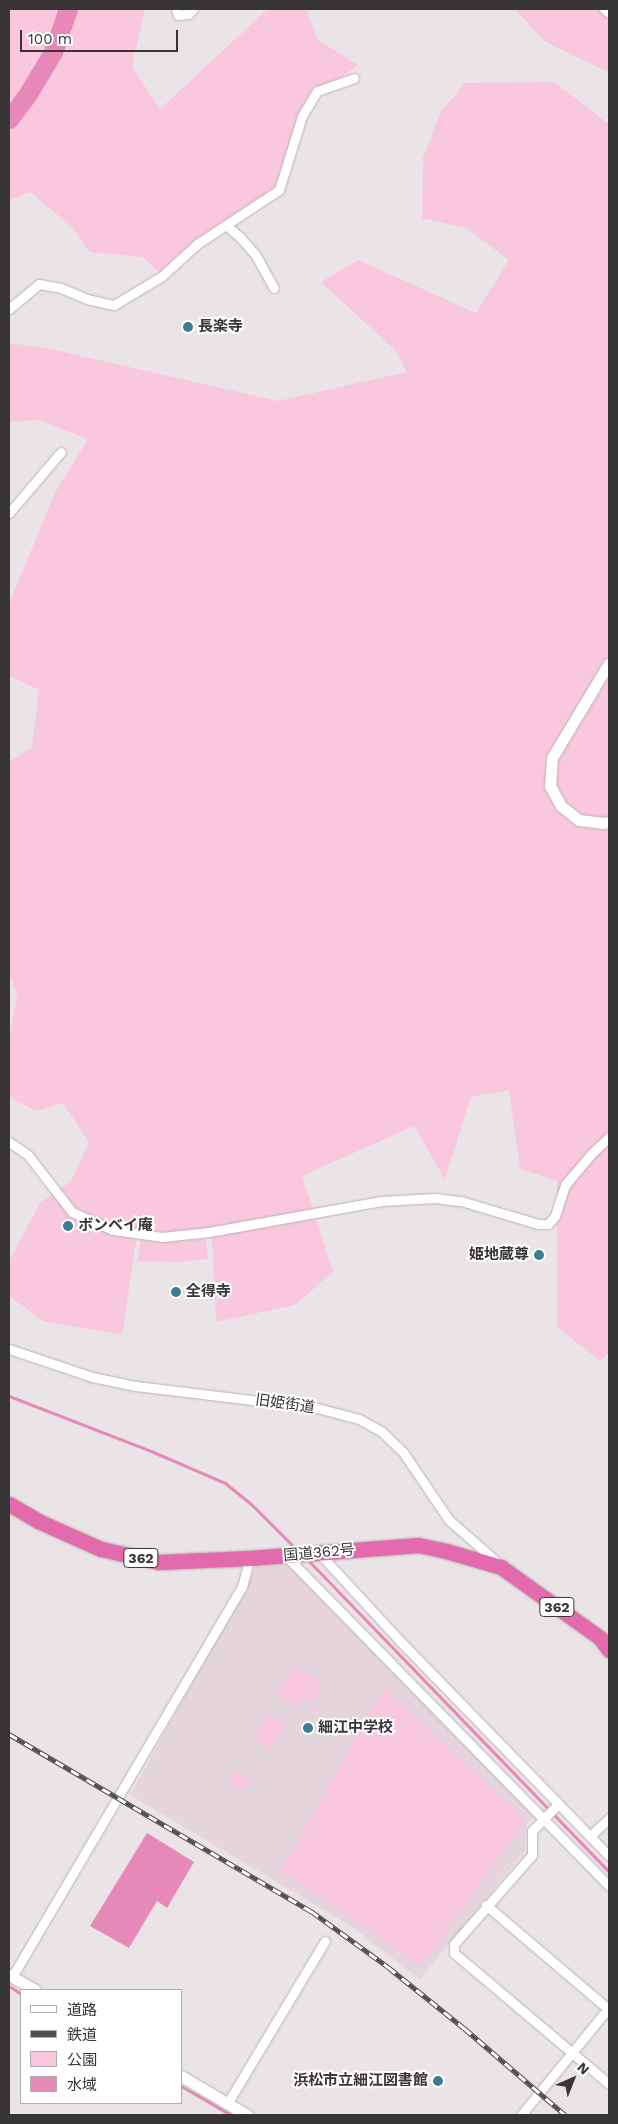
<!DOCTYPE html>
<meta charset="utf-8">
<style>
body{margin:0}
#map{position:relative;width:618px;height:2124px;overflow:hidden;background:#ebe4e7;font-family:"Work Sans","Noto Sans JP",sans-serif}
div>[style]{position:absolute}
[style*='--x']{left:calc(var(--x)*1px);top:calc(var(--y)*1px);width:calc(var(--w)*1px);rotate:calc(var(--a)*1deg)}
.built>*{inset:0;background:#e4d6dc}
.green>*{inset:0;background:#f9c7de;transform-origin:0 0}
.water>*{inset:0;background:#e689b9}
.stream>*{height:3px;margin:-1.5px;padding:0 1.5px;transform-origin:1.5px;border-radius:1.5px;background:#e689b9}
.river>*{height:19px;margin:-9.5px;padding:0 9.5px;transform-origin:9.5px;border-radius:9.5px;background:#e689b9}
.roads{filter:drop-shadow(0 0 1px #b9b3b5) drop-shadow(0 0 1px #b9b3b5)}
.street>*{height:9px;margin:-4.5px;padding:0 4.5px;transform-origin:4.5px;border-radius:4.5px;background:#fff}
.secondary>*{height:11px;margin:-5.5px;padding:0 5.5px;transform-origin:5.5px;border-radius:5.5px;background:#fff}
.highway>*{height:15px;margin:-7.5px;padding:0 7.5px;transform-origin:7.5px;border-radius:7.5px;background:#e36aac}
.rail>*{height:5px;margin-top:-2.5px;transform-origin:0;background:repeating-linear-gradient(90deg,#fff 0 9px,#504d4f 0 18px);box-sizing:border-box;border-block:1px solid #504d4f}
.dots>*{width:14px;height:14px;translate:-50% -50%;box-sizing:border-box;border:2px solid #fff;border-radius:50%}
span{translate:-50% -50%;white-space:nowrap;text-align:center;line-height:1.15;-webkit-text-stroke:4px #fff;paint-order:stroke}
.shield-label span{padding:1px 4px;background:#fff;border:1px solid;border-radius:4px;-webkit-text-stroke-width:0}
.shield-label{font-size:14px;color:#383537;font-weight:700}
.poi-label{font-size:15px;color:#383537;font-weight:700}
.left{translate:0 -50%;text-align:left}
.right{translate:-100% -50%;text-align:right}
.street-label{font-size:15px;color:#383537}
.frame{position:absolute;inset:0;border:10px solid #383537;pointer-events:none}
.legend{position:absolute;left:20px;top:1989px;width:162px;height:115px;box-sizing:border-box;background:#fff;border:1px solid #afaeaf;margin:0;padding:6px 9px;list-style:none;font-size:15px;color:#383537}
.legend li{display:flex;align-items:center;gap:10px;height:25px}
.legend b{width:25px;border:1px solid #afaeaf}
.north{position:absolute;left:548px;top:2054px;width:50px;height:50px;-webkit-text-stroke:4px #fff;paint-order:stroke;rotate:44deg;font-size:14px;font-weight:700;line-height:20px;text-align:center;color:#383537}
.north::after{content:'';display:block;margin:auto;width:18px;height:22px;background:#383537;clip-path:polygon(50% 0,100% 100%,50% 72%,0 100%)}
.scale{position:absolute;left:20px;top:30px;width:158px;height:22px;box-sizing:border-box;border:2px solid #383537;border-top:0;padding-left:6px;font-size:15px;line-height:18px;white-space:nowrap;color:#383537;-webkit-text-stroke:4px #fff;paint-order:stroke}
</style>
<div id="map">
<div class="built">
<i style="clip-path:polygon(289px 1564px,535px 1816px,526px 1825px,525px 1851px,420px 1979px,349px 1925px,130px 1795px,257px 1566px)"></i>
</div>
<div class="green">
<i style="clip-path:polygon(9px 9px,145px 9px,132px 67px,160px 109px,268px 9px,306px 9px,318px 40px,358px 65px,314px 97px,279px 190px,206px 238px,166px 277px,142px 257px,90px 252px,71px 226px,30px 192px,9px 200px)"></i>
<i style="clip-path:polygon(515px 9px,609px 9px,609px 73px,544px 41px)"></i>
<i style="clip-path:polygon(554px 82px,609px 124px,609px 1353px,600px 1361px,557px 1327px,557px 1181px,520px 1169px,509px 1090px,471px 1097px,445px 1179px,414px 1126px,302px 1176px,333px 1272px,295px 1305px,216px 1322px,212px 1237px,138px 1229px,122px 1335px,43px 1321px,9px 1296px,9px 1261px,40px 1203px,71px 1181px,89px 1142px,63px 1103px,36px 1111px,9px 1097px,9px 1038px,17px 996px,9px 972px,9px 762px,32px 747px,39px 690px,9px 676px,9px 603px,56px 491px,88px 439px,38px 420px,9px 422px,9px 343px,46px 348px,278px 401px,407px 372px,395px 350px,321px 282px,358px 260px,476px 313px,509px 260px,466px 228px,422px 218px,423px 158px,441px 112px,465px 83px)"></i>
<i style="clip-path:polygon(141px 1239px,157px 1242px,206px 1239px,208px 1259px,179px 1262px,137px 1261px)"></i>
<i style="clip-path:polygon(294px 1666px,323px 1683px,312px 1703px,302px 1697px,297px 1706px,278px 1695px)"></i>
<i style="clip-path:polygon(384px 1688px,526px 1820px,421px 1966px,281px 1871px)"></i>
<i style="left:266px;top:1714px;width:21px;height:28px;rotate:29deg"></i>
<i style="left:234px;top:1771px;width:19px;height:12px;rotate:28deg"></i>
</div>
<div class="water">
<i style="clip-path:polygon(147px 1833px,194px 1862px,167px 1908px,157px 1901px,129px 1948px,90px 1926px)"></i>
</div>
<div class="stream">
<i style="--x:9;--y:1396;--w:152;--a:21.2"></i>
<i style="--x:151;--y:1451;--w:81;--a:23.4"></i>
<i style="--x:225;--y:1483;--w:33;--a:39"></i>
<i style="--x:251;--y:1504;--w:64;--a:45"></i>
<i style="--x:306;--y:1558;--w:436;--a:46"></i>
<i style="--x:9;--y:1986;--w:14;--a:34"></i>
<i style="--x:181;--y:2086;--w:58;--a:30.1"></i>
</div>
<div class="river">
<i style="--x:9;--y:119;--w:34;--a:-53"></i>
<i style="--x:29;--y:92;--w:47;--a:-59"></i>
<i style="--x:53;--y:52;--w:46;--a:-70.8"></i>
</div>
<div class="roads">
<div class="street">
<i style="--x:176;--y:9;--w:6;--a:72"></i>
<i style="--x:178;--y:15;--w:10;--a:-6"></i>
<i style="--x:188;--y:14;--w:7;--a:-45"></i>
<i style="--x:604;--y:9;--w:6;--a:39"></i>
<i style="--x:226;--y:225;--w:18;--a:41"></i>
<i style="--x:240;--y:237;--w:23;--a:49"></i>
<i style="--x:255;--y:254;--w:39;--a:61"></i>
<i style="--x:9;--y:309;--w:39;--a:-40"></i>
<i style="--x:39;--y:284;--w:22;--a:10"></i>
<i style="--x:61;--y:288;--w:28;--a:23"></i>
<i style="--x:87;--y:299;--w:28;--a:13"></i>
<i style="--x:114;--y:305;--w:56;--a:-31.1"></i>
<i style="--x:162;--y:276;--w:47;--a:-42.4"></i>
<i style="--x:197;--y:244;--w:98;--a:-33.4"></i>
<i style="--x:279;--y:190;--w:77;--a:-72.7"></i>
<i style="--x:302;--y:116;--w:29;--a:-59"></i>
<i style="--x:317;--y:91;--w:39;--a:-19"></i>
<i style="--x:9;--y:513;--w:80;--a:-49.6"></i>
<i style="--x:9;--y:1142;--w:23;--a:34"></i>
<i style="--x:28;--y:1155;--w:72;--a:52.3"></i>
<i style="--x:72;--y:1212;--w:45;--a:23.7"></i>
<i style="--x:113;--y:1230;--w:49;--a:8.1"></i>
<i style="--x:162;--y:1237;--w:47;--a:-6.1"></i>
<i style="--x:209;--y:1232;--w:175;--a:-10.2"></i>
<i style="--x:381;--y:1201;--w:54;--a:-3.2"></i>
<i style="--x:435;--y:1198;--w:26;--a:7"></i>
<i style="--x:461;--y:1201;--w:80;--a:16.6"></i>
<i style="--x:538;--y:1224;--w:10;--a:0"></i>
<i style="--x:548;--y:1224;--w:11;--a:-49"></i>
<i style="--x:555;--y:1216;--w:33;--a:-72"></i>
<i style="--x:565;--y:1185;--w:42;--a:-49.8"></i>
<i style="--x:592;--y:1153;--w:23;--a:-43"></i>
<i style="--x:9;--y:1349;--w:88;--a:18.6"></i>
<i style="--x:92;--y:1377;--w:45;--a:11.6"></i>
<i style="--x:136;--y:1386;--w:182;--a:6.9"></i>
<i style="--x:317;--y:1408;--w:43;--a:14.7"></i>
<i style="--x:359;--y:1419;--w:25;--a:29"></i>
<i style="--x:381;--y:1431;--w:30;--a:44"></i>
<i style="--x:403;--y:1452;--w:82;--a:55.9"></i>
<i style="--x:449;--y:1520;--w:67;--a:41.3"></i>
<i style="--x:318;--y:1552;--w:124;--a:47.3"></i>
<i style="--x:402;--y:1643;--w:297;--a:45.8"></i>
<i style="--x:285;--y:1555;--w:463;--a:45.6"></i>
<i style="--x:558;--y:1804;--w:37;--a:134"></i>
<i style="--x:532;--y:1831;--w:24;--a:90"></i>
<i style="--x:532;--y:1855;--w:118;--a:131.2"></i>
<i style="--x:454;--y:1944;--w:9;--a:90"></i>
<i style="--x:454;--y:1953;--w:203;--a:40.2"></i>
<i style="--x:590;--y:1836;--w:26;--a:-43"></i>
<i style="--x:486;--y:1905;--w:160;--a:40.4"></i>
<i style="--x:12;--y:1977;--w:453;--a:-59.5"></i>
<i style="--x:242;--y:1587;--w:30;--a:-75"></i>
<i style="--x:227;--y:2104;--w:190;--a:-59"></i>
<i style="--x:521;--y:2115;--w:139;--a:-50.8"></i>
</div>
<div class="secondary">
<i style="--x:609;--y:663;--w:111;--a:121"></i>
<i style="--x:552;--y:758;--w:28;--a:94"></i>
<i style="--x:550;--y:786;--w:23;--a:61"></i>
<i style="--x:561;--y:806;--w:23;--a:38"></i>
<i style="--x:579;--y:820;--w:23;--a:7"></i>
<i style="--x:602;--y:823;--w:7;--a:-8"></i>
<i style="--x:9;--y:1975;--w:30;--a:30"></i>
<i style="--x:181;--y:2076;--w:77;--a:30.6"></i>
</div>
<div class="highway">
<i style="--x:9;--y:1504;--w:34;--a:30"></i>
<i style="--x:38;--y:1521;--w:69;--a:24"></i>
<i style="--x:101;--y:1549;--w:59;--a:12.6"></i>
<i style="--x:159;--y:1562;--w:91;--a:-2.5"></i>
<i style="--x:250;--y:1558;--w:169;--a:-4.4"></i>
<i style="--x:418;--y:1545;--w:29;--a:12"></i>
<i style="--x:446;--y:1551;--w:57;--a:16.2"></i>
<i style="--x:501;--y:1567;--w:122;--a:35.6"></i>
<i style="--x:600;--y:1638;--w:15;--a:53"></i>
</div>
</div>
<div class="rail">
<i style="--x:9;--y:1734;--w:350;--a:30.4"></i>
<i style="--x:311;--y:1911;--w:95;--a:36"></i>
<i style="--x:388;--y:1967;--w:97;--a:38.8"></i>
<i style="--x:464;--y:2028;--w:133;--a:40.7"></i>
</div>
<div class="dots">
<i style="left:188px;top:327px;background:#3d7e90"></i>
<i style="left:68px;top:1226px;background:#3d7e90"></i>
<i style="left:539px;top:1255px;background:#3d7e90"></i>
<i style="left:176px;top:1292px;background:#3d7e90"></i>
<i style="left:308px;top:1728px;background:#3d7e90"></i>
<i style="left:438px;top:2081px;background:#3d7e90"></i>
</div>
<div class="shield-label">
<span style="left:141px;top:1558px">362</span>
<span style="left:557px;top:1607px">362</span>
</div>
<div class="poi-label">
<span class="left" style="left:198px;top:327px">長楽寺</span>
<span class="left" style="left:78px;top:1226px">ボンベイ庵</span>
<span class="right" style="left:529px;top:1255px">姫地蔵尊</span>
<span class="left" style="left:186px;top:1292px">全得寺</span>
<span class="left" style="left:318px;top:1728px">細江中学校</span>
<span class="right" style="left:428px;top:2081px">浜松市立細江図書館</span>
</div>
<div class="street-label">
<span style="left:285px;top:1404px;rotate:8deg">旧姫街道</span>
<span style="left:319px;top:1553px;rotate:-5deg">国道362号</span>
</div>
<div class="frame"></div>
<ul class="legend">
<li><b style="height:6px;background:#fff"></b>道路</li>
<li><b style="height:6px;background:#504d4f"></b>鉄道</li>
<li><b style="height:14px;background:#f9c7de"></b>公園</li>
<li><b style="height:14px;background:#e689b9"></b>水域</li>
</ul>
<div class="north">N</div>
<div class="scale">100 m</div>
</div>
